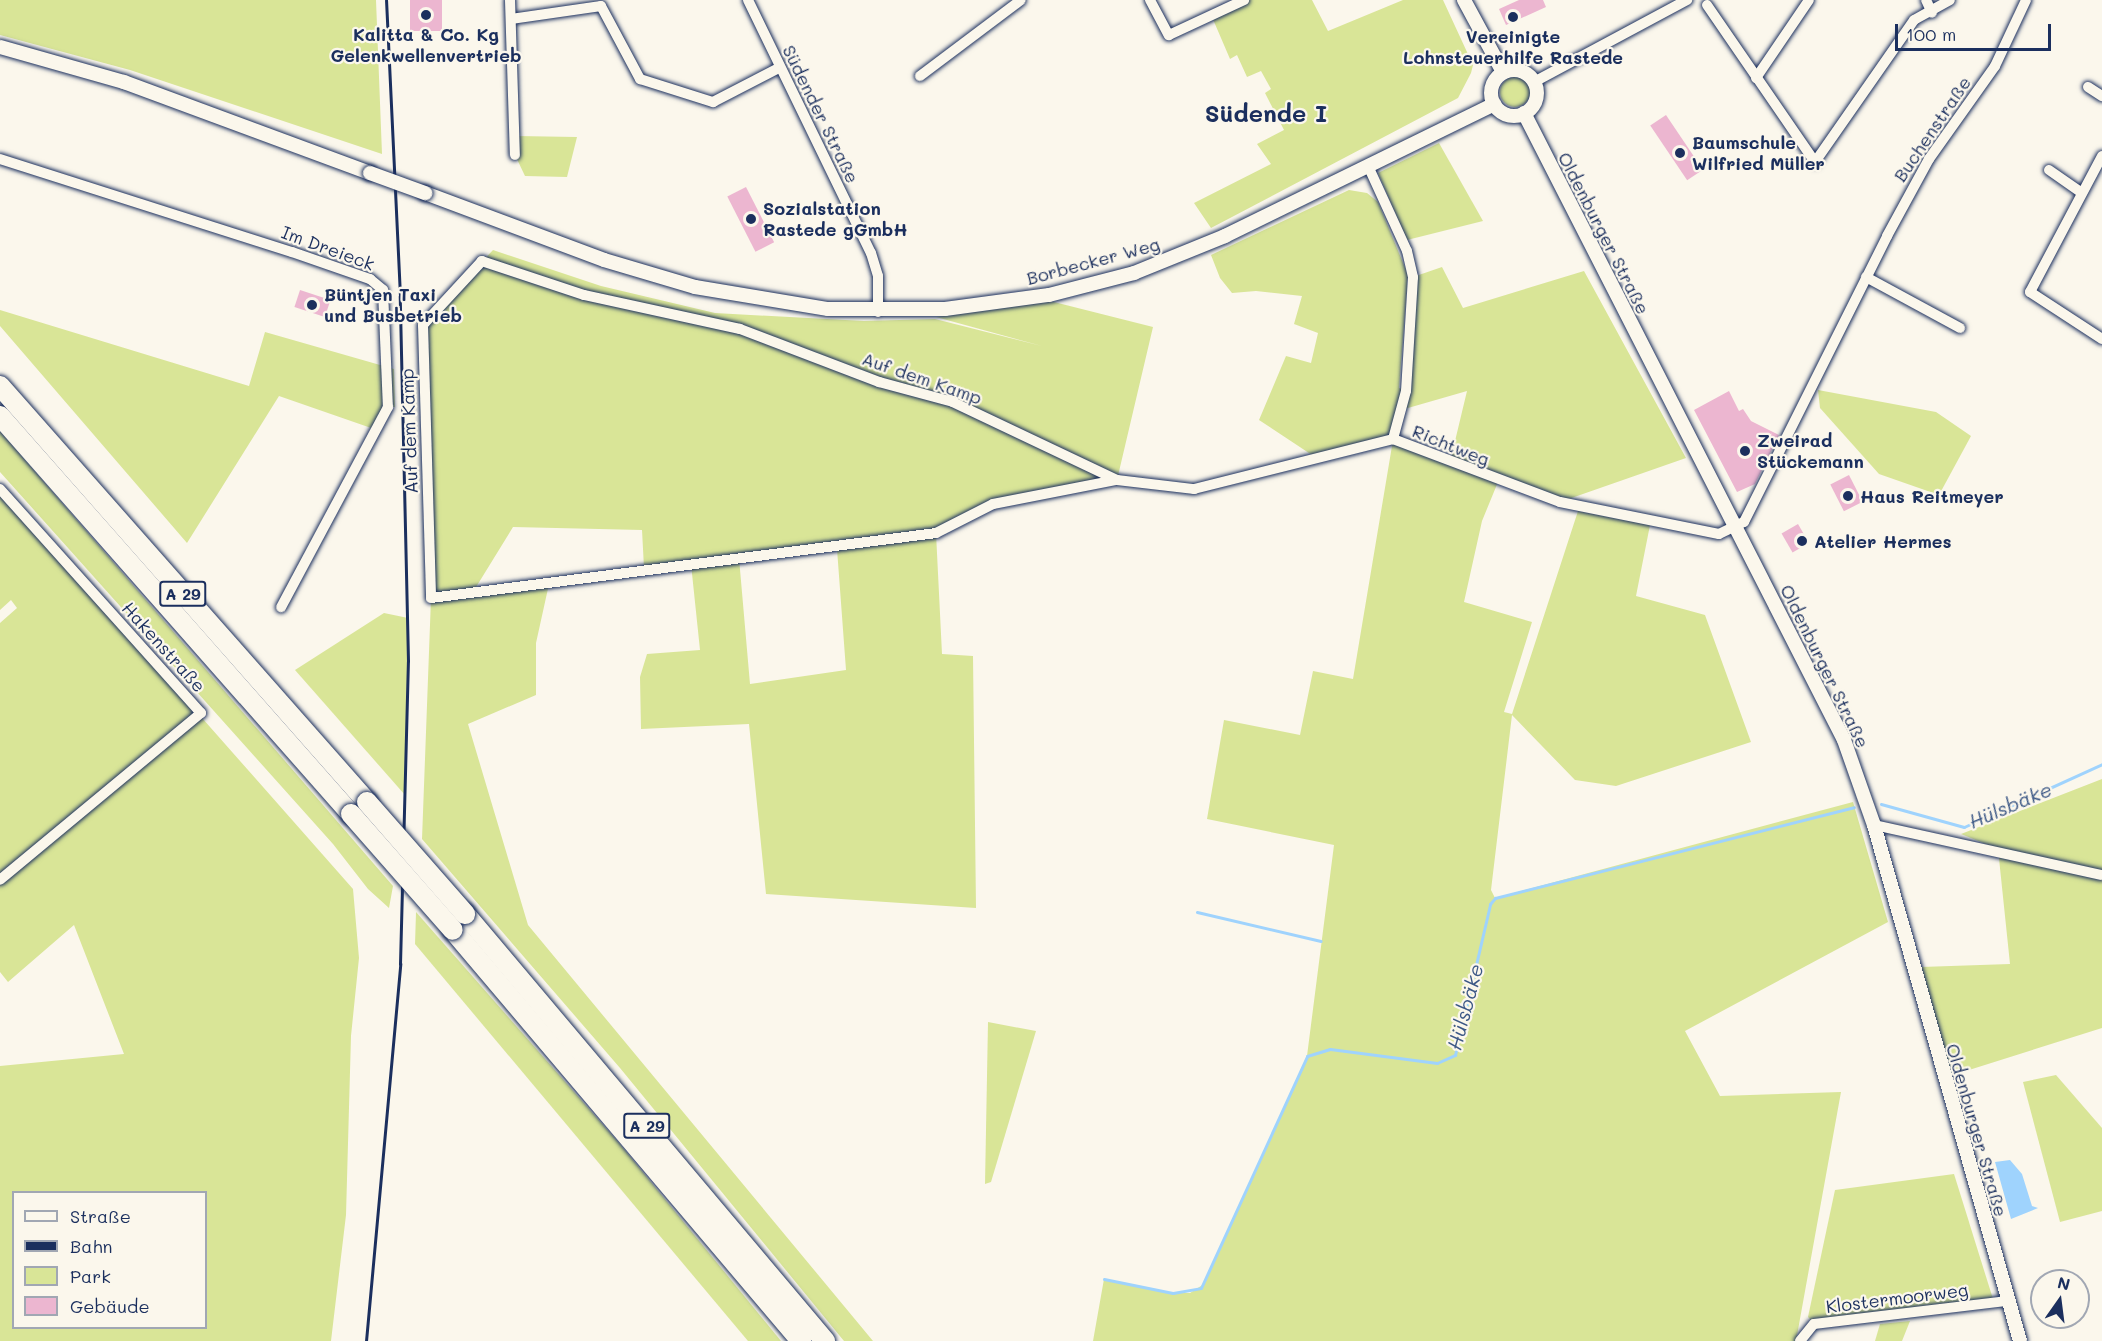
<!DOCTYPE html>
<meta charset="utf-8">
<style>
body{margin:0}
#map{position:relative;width:2102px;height:1341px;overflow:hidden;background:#fbf7ec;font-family:Mali,sans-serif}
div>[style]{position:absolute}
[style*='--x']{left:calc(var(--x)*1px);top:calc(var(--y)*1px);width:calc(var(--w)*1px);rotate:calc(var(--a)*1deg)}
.green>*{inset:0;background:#d9e597}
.round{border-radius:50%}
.water>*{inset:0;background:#9fd3fd}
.stream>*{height:3px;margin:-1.5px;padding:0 1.5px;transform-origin:1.5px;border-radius:1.5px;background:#9fd3fd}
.building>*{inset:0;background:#ecb6d0;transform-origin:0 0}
.roads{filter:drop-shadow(0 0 2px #1b2f5e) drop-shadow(0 0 2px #1b2f5e)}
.minor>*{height:10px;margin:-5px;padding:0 5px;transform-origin:5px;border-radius:5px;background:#fbf7ec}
.tertiary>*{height:14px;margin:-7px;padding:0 7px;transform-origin:7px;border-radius:7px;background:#fbf7ec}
.tertiary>.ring{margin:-7px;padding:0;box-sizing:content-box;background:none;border:14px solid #fbf7ec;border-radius:50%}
.motorway>*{height:20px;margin:-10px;padding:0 10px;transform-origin:10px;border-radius:10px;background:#fbf7ec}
.rail>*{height:3px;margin:-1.5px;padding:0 1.5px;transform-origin:1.5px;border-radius:1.5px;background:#1b2f5e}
.bridges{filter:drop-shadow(0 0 2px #1b2f5e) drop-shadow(0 0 2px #1b2f5e)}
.tertiary-bridge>*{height:14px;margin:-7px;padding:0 7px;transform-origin:7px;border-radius:7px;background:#fbf7ec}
.motorway-bridge>*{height:20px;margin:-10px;padding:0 10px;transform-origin:10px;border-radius:10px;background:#fbf7ec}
.dots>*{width:16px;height:16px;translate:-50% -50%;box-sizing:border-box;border:3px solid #fbf7ec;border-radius:50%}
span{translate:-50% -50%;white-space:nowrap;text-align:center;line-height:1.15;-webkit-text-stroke:4.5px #fbf7ec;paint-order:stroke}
.shield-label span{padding:2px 4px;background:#fbf7ec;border:2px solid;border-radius:4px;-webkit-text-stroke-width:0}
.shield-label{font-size:16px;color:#1b2f5e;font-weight:700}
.poi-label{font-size:18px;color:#1b2f5e;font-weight:700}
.left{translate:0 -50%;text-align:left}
.street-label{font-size:18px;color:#1b2f5e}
.water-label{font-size:20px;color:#3c5886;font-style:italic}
.district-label{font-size:24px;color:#1b2f5e;font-weight:700}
.legend{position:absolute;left:12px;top:1191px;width:195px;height:138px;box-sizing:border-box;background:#fbf7ec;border:2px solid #a1a7b3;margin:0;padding:8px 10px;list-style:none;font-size:18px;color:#1b2f5e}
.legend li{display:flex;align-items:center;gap:12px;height:30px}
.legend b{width:30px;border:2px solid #a1a7b3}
.north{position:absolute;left:2030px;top:1269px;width:60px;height:60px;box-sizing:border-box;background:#fbf7ec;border:2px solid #a1a7b3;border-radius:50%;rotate:14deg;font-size:16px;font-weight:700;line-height:24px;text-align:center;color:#1b2f5e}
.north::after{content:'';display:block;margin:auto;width:21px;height:27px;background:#1b2f5e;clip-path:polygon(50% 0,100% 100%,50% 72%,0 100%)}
.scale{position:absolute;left:1895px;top:24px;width:156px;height:27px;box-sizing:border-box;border:3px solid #1b2f5e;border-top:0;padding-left:8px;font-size:18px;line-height:21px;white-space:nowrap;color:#1b2f5e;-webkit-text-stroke:4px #fbf7ec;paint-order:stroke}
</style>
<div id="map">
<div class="green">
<i style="clip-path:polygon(0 0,376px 0,382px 154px,130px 70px,0 35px)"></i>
<i style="clip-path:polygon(1249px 0,1312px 0,1328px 31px,1403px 0,1443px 0,1473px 65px,1471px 73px,1458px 98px,1211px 228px,1194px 203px,1271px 164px,1257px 144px,1284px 130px,1265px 93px,1271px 89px,1261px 71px,1247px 77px,1237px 55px,1230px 59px,1212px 17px)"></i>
<i class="round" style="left:1500px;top:77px;width:30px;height:30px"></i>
<i style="clip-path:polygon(516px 136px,577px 137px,567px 177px,525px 176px,515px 155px)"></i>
<i style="clip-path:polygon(1439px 143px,1483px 221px,1407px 240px,1378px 173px)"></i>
<i style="clip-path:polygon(evenodd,1349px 190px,1367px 193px,1378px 202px,1408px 275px,1399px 388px,1405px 390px,1413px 277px,1442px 267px,1463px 308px,1584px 271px,1686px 458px,1560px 502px,1498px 482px,1482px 521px,1464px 602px,1532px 622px,1504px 712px,1512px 714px,1578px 511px,1650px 525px,1636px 596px,1705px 615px,1751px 742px,1616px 786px,1575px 780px,1512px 715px,1491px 890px,1495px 898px,1853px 802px,1888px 922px,1685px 1031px,1720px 1096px,1841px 1092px,1796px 1341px,1093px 1341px,1104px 1279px,1173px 1293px,1190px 1293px,1204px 1284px,1307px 1056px,1334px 845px,1207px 819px,1224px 720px,1300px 735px,1313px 671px,1353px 679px,1393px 440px,1318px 459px,1259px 420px,1286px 356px,1311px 363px,1318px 333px,1294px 324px,1302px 296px,1256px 291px,1232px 293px,1220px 278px,1211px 255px,1349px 190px,1467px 391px,1450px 462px,1393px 439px,1401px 410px,1467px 391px)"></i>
<i style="clip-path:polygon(493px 250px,601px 286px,715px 313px,864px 321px,935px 319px,1042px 346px,936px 317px,1050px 301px,1153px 327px,1117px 480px,994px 504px,936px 533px,942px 654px,973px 656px,976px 908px,766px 894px,749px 724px,641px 729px,640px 677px,647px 654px,700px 650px,691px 564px,739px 558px,750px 684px,846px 670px,837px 549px,924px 534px,644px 568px,642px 530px,513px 527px,473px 592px,549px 584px,536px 643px,536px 695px,468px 724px,528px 925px,873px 1341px,844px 1341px,620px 1068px,422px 839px,431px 598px,418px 329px)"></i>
<i style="clip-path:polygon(0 310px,249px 386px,265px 332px,394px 369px,395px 407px,388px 407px,374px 429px,279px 396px,187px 543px,0 326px)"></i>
<i style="clip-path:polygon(1818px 390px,1936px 412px,1971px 436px,1939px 495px,1879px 474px,1820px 408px)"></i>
<i style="clip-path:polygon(0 431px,393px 886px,389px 908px,368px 889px,333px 844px,0 472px)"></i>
<i style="clip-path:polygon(evenodd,0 489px,353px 889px,359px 958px,351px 1036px,346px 1215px,331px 1341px,0 1341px,0 1066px,124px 1054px,74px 925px,8px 982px,0 972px,0 623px,17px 608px,11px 600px,0 610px,0 489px,14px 1192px,206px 1192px,206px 1328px,14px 1328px,14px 1192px)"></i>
<i style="clip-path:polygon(384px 613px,408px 618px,405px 795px,295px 670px)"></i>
<i style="clip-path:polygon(2102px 779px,2102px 1028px,1950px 1076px,1921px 967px,2010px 964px,1998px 849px,1961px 834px)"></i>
<i style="clip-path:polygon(416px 912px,619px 1143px,781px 1341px,748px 1341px,415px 944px)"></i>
<i style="clip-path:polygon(988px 1022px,1036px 1031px,991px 1182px,985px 1184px)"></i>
<i style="clip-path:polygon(2056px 1075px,2102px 1128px,2102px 1211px,2060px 1222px,2023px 1082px)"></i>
<i style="clip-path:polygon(1954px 1174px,1993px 1299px,1813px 1322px,1808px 1317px,1835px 1190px)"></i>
<i style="clip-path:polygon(1910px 1321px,1902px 1341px,1875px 1341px,1880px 1324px)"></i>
</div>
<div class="water">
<i style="clip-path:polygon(2010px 1160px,2022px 1174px,2032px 1206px,2038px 1208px,2011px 1219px,1995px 1162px)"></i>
</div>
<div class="stream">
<i style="--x:1881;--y:804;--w:86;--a:15.5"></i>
<i style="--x:1964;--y:827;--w:152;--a:-24.5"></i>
<i style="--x:1197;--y:912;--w:127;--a:13.2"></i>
<i style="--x:1104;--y:1279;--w:70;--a:11.5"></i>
<i style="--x:1173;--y:1293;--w:28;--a:-10"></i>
<i style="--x:1201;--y:1288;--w:255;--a:-65.4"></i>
<i style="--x:1307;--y:1056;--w:24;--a:-17"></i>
<i style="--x:1330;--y:1049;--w:108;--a:7.5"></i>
<i style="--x:1437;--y:1063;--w:20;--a:-24"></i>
<i style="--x:1455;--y:1055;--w:155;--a:-76.9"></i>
<i style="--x:1490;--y:904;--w:8;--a:-50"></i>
<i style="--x:1495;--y:898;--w:370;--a:-14.2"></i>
</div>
<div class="building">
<i style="left:410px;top:0;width:32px;height:31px"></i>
<i style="clip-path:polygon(1519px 0,1543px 0,1546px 7px,1506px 25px,1499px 9px)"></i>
<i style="left:1666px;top:115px;width:66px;height:19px;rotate:56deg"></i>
<i style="left:746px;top:187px;width:62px;height:21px;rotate:63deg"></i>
<i style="left:300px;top:290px;width:32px;height:18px;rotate:18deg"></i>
<i style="clip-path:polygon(1729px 391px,1739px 411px,1743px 409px,1751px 421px,1779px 435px,1755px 484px,1737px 492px,1694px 410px)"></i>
<i style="left:1849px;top:475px;width:30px;height:21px;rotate:63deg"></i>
<i style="left:1798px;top:524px;width:22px;height:19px;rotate:60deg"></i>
</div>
<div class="roads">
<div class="minor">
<i style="--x:510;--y:0;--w:155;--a:88.2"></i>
<i style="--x:748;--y:0;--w:281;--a:64.1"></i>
<i style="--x:871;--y:253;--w:24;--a:73"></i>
<i style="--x:878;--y:276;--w:36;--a:90"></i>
<i style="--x:1150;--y:0;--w:40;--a:62"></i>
<i style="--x:1169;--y:35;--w:83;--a:-25"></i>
<i style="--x:1926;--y:0;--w:14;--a:65"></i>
<i style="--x:1707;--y:5;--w:191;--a:55.5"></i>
<i style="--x:1815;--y:162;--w:173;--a:-55.1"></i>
<i style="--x:1914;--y:20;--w:41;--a:-29.1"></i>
<i style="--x:511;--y:19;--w:91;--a:-8.2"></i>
<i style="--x:601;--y:6;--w:83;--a:61.9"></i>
<i style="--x:640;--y:79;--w:77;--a:17.5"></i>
<i style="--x:713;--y:102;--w:74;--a:-27.3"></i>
<i style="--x:920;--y:76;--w:126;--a:-37"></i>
<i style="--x:1756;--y:78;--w:94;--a:-55.8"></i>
<i style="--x:1534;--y:82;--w:174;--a:-28.2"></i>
<i style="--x:2088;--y:87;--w:17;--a:33"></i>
<i style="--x:2102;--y:156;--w:154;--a:117.9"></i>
<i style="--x:2030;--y:292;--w:86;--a:33.1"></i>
<i style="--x:0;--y:159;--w:306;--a:17.7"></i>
<i style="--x:292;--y:252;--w:83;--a:19.1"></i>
<i style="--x:370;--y:279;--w:17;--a:40"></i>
<i style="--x:383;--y:290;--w:117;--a:87.6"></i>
<i style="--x:388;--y:407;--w:227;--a:118.1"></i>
<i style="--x:1369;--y:168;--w:91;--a:65.4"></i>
<i style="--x:1407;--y:251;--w:27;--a:77"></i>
<i style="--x:1413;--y:277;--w:114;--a:93.5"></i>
<i style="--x:1406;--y:391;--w:50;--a:105.2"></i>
<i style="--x:2049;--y:170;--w:40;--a:34.9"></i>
<i style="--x:1866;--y:277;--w:107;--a:28.5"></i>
<i style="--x:1117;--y:480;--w:182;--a:-154.6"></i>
<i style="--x:953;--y:402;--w:77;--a:-164.9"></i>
<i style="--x:879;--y:382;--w:149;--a:-159.1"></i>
<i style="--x:740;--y:329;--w:160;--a:-167.7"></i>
<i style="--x:584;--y:295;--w:108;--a:-161.6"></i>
<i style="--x:482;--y:261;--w:87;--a:132.7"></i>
<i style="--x:423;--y:325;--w:273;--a:88.3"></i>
<i style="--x:431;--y:598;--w:509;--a:-7.33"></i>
<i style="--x:936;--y:533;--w:64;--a:-27"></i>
<i style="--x:993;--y:504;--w:126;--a:-11"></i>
<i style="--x:1117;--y:480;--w:78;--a:6.7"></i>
<i style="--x:1194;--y:489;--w:205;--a:-14.1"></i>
<i style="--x:1393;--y:439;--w:178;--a:20.7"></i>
<i style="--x:1560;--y:502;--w:162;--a:11.4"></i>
<i style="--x:1719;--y:534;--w:28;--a:-26"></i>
<i style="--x:1744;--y:522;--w:320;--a:-63.4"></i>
<i style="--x:1887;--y:236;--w:88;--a:-61.4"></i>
<i style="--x:1929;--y:159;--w:114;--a:-54.6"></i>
<i style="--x:1995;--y:66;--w:73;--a:-64.8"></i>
<i style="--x:0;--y:489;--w:301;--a:48.1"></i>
<i style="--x:201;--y:713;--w:261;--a:140.3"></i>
<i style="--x:1874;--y:825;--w:233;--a:12.4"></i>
<i style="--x:1800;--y:1341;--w:22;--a:-51"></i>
<i style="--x:1814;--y:1324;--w:193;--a:-6.8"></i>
</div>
<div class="tertiary">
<i style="--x:1464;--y:0;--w:82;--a:61.6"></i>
<i style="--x:0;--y:47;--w:129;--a:15.8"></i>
<i style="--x:124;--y:82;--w:262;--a:20.3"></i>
<i class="ring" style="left:1491px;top:70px;width:32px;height:32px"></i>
<i style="--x:1524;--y:113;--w:704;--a:62.96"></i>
<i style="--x:1844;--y:740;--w:90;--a:70.6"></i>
<i style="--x:1874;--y:825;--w:536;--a:74.2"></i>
<i style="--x:425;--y:193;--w:191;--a:20.5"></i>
<i style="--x:604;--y:260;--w:95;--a:16.5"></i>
<i style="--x:695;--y:287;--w:135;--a:9.4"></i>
<i style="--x:828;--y:309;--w:117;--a:0"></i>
<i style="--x:945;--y:309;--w:105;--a:-7.7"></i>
<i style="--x:1049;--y:295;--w:88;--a:-14.5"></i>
<i style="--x:1134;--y:273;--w:98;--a:-22.1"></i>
<i style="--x:1225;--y:236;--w:300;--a:-26.1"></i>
</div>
<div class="motorway">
<i style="--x:0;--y:386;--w:555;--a:48.58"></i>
<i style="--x:0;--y:416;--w:531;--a:48.59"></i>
<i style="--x:465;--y:914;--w:559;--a:49.87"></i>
<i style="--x:453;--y:930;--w:539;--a:49.74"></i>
</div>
</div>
<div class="rail">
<i style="--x:366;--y:1341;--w:379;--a:-84.8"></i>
<i style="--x:400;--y:964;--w:303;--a:-88.5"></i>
<i style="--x:408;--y:661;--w:365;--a:-91.3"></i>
<i style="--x:400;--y:296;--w:296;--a:-92.7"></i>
</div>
<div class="bridges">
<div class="tertiary-bridge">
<i style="--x:370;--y:173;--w:59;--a:20"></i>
</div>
<div class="motorway-bridge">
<i style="--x:367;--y:802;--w:149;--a:48.8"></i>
<i style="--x:351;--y:814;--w:154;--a:48.7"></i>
</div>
</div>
<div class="dots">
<i style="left:426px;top:15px;background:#1b2f5e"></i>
<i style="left:1513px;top:17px;background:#1b2f5e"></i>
<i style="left:1680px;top:153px;background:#1b2f5e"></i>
<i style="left:751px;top:219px;background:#1b2f5e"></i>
<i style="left:312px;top:305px;background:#1b2f5e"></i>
<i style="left:1745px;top:451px;background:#1b2f5e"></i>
<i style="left:1848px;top:496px;background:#1b2f5e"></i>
<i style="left:1802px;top:541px;background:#1b2f5e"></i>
</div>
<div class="shield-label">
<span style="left:183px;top:594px">A 29</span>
<span style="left:647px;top:1126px">A 29</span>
</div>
<div class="poi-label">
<span style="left:426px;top:45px">Kalitta &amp; Co. Kg<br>Gelenkwellenvertrieb</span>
<span style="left:1513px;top:47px">Vereinigte<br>Lohnsteuerhilfe Rastede</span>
<span class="left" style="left:1692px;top:153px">Baumschule<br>Wilfried Müller</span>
<span class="left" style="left:763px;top:219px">Sozialstation<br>Rastede gGmbH</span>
<span class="left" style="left:324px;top:305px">Büntjen Taxi<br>und Busbetrieb</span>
<span class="left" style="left:1757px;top:451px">Zweirad<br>Stückemann</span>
<span class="left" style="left:1860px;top:496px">Haus Reitmeyer</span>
<span class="left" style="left:1814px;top:541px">Atelier Hermes</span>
</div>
<div class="street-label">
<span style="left:821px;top:114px;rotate:64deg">Südender Straße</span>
<span style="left:1932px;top:129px;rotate:-56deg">Buchenstraße</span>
<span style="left:1604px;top:233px;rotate:63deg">Oldenburger Straße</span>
<span style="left:328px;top:248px;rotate:20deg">Im Dreieck</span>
<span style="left:1093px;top:261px;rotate:-15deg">Borbecker Weg</span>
<span style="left:922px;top:378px;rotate:19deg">Auf dem Kamp</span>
<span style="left:409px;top:431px;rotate:-92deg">Auf dem Kamp</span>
<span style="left:1451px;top:445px;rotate:22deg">Richtweg</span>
<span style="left:164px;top:647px;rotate:48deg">Hakenstraße</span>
<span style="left:1825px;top:666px;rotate:64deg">Oldenburger Straße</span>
<span style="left:1977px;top:1130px;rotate:74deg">Oldenburger Straße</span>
<span style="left:1897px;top:1298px;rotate:-7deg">Klostermoorweg</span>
</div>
<div class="water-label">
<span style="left:2010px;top:805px;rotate:-23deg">Hülsbäke</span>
<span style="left:1465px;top:1007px;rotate:-75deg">Hülsbäke</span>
</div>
<div class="district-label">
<span style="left:1266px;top:113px">Südende I</span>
</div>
<ul class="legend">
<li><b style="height:8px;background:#fbf7ec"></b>Straße</li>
<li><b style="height:8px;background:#1b2f5e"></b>Bahn</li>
<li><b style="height:16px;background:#d9e597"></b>Park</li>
<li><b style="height:16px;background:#ecb6d0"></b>Gebäude</li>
</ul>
<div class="north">N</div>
<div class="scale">100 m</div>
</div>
